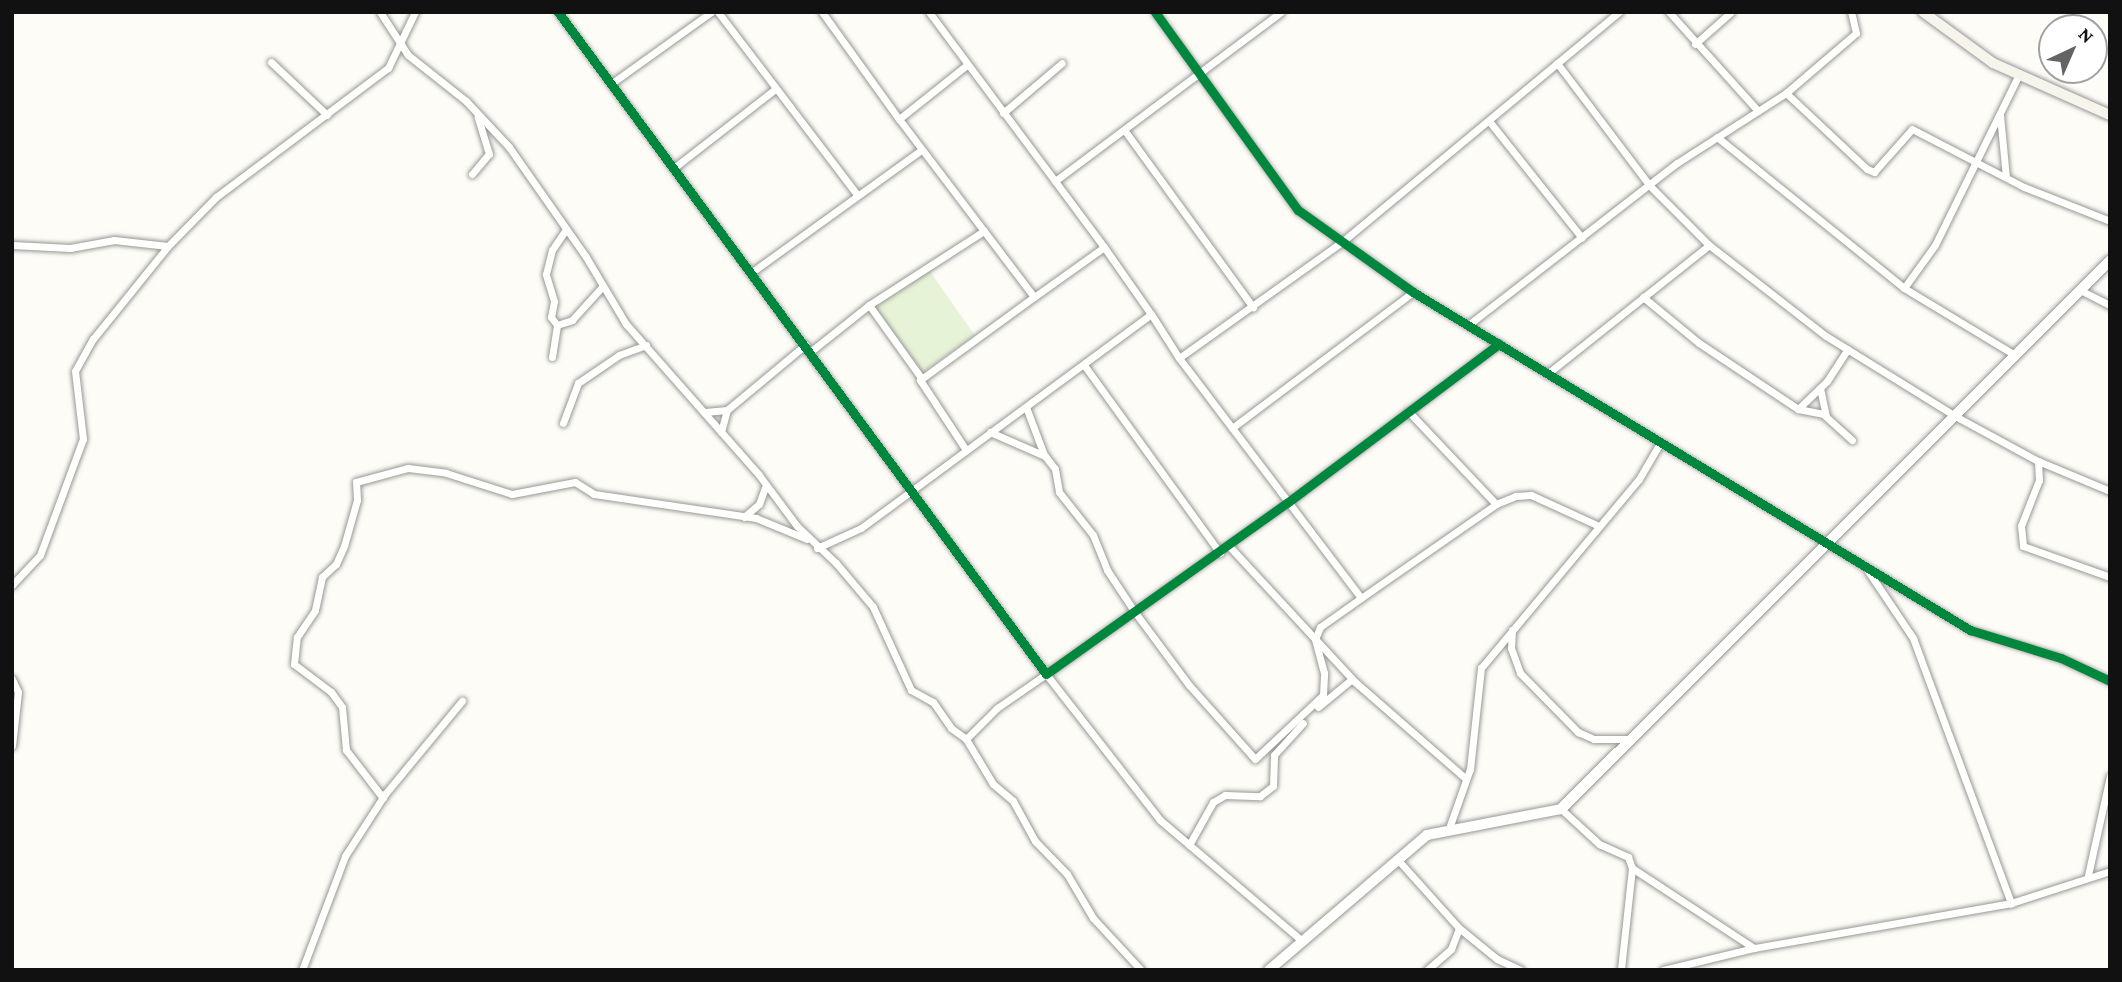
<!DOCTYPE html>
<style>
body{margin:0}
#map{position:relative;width:2122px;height:982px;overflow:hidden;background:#fdfcf7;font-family:"Crimson Pro",serif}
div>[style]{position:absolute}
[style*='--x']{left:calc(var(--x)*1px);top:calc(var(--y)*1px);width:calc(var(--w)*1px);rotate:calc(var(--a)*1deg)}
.green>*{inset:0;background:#e7f3d7;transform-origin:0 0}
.roads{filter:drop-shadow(0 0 2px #979795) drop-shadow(0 0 2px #979795)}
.minor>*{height:7px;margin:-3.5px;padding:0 3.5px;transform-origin:3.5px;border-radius:3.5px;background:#fffffe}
.tertiary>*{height:10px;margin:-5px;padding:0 5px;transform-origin:5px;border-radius:5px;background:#fffffe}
.secondary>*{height:10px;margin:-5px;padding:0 5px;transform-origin:5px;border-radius:5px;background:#f6f4eb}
.cycleway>*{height:9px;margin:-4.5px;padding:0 4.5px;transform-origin:4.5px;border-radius:4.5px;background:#00873e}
span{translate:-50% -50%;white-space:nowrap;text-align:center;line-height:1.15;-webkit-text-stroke:7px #fff;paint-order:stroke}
.frame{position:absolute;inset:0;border:14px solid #111;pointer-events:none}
.north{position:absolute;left:2038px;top:14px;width:70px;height:70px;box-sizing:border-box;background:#fff;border:2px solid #a0a0a0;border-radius:50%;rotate:44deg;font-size:19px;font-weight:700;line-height:28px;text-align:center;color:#111}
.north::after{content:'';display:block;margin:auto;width:24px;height:32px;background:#646362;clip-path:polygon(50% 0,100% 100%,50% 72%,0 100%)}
</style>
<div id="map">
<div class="green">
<i style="left:929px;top:270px;width:80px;height:67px;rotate:55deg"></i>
</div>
<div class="roads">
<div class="minor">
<i style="--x:380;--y:12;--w:51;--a:56.9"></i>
<i style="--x:408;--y:55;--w:74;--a:38.4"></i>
<i style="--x:466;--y:101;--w:63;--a:46.9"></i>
<i style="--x:509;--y:147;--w:134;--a:55"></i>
<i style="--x:586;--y:257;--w:78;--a:59.2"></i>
<i style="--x:626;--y:324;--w:201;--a:48.6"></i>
<i style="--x:759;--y:475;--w:64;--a:53.3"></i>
<i style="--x:797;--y:526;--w:54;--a:43.5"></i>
<i style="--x:836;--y:563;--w:57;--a:49.9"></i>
<i style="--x:873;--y:607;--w:91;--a:65.4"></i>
<i style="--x:911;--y:690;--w:25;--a:29"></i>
<i style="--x:933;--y:702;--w:32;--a:55"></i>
<i style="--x:951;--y:728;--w:19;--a:36"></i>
<i style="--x:966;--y:739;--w:52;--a:59"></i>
<i style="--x:993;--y:784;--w:26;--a:40"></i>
<i style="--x:1013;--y:801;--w:46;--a:61.2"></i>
<i style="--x:1035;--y:841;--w:46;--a:45.9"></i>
<i style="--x:1067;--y:874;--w:51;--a:59.4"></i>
<i style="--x:1093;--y:918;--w:71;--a:47.3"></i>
<i style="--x:558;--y:12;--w:822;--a:53.6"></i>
<i style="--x:1046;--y:674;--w:296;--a:-35.4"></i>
<i style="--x:1287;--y:503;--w:265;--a:-36.9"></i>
<i style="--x:718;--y:12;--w:228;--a:52.7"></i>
<i style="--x:822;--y:12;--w:132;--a:54.3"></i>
<i style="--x:899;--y:119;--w:87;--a:-38.5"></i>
<i style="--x:929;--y:12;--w:211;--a:53.3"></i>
<i style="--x:1055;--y:181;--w:282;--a:-36.8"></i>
<i style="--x:1155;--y:12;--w:244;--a:54.2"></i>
<i style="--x:1298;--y:210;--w:141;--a:35.5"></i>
<i style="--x:1413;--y:292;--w:652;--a:31.25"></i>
<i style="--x:1970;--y:630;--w:95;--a:17.1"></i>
<i style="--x:2061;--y:658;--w:54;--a:25.1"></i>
<i style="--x:1669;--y:12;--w:133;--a:48"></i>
<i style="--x:1695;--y:44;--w:48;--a:-41.6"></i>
<i style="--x:271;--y:62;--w:77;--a:43.4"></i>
<i style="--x:1557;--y:63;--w:154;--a:52.9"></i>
<i style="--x:1650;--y:186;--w:83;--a:45"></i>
<i style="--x:1709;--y:245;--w:148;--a:37.9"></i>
<i style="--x:1826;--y:336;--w:152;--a:31.8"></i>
<i style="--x:1955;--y:416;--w:94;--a:28.5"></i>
<i style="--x:2038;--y:461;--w:78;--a:22.6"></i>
<i style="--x:612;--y:83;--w:122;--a:-35.6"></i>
<i style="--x:1786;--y:93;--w:111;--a:43.2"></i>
<i style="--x:1867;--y:169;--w:8;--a:23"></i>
<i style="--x:1874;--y:172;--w:57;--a:-48.5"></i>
<i style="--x:1912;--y:129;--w:126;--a:27.4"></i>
<i style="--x:2024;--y:187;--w:92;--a:21.6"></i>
<i style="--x:1003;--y:113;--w:77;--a:-40.3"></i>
<i style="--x:2000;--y:115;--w:62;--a:84.5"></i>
<i style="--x:899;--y:119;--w:223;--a:52.8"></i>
<i style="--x:1034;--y:297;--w:86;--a:-35.5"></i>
<i style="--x:1104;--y:247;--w:82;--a:55"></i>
<i style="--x:1489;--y:121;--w:149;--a:51.5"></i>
<i style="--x:1125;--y:131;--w:218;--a:54"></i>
<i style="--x:1717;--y:137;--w:240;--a:38.9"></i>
<i style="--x:1904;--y:288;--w:130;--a:31.1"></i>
<i style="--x:675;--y:167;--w:125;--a:-37.9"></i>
<i style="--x:472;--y:174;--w:26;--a:-50"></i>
<i style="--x:489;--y:154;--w:39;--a:-107"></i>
<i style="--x:1055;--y:181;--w:82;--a:53.4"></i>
<i style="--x:12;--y:245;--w:58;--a:3"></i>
<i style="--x:70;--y:248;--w:45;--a:-10.3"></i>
<i style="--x:114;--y:240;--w:54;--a:6.3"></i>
<i style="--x:752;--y:272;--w:208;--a:-35.8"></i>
<i style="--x:1904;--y:288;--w:53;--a:-54.2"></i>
<i style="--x:1935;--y:245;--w:191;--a:-63.8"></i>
<i style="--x:2080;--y:290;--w:34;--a:27"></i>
<i style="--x:1643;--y:297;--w:72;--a:39.4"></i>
<i style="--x:1699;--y:343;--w:119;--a:33.7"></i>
<i style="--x:1798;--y:409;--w:40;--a:-44"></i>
<i style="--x:1827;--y:381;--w:38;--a:-57"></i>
<i style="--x:869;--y:305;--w:91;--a:54.4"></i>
<i style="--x:557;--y:325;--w:10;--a:-127"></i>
<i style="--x:551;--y:317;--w:16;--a:-79"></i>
<i style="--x:554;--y:301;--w:28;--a:-107"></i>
<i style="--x:546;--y:274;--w:25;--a:-76"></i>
<i style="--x:552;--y:250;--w:23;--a:-56"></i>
<i style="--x:1468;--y:325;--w:264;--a:-37.8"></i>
<i style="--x:1677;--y:163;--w:130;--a:-32.7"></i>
<i style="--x:1786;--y:93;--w:92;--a:-40.6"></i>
<i style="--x:1856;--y:33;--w:22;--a:-103"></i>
<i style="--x:810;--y:352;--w:75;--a:-38.5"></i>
<i style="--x:869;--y:305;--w:137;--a:-32.8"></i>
<i style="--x:552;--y:357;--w:32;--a:-81"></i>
<i style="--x:557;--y:325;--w:16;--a:-18"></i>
<i style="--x:572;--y:320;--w:45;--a:-47.7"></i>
<i style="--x:1179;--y:358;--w:201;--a:-35.5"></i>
<i style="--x:1343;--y:241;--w:359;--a:-39.7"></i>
<i style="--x:1084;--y:365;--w:232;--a:54.1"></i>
<i style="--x:1547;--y:374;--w:207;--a:-38.5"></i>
<i style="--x:1820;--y:388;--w:29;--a:78"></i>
<i style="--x:1026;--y:407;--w:51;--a:69.4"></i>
<i style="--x:1798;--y:409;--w:25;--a:11"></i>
<i style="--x:1823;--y:414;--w:39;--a:42"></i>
<i style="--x:1408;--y:411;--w:128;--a:46.6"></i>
<i style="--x:705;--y:412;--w:22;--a:-5"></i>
<i style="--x:727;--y:410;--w:102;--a:-39.8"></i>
<i style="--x:563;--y:423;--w:43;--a:-69.4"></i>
<i style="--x:578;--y:383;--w:50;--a:-34.3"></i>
<i style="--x:619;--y:355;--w:29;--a:-20"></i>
<i style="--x:1232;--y:428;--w:226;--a:-36.9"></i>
<i style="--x:721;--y:432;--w:23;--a:-75"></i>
<i style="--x:990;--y:432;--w:60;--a:23.6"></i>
<i style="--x:1045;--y:456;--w:16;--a:52"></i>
<i style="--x:1055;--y:469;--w:23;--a:80"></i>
<i style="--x:1059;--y:492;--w:55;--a:51.7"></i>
<i style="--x:1093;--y:535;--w:38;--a:68"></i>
<i style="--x:1107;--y:570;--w:49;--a:56.6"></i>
<i style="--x:1134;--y:611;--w:92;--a:53.4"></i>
<i style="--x:1189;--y:685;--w:99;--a:48.3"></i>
<i style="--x:1255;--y:759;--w:93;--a:-43.3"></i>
<i style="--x:1323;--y:695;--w:22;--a:-87"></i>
<i style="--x:1324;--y:673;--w:35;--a:-105"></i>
<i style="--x:1315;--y:639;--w:13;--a:-67"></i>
<i style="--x:1320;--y:627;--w:50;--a:-35.3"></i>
<i style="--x:966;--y:450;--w:84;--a:-123.3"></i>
<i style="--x:920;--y:380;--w:141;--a:-36.1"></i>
<i style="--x:2038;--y:461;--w:19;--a:87"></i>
<i style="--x:2039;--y:480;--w:49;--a:111.4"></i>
<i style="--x:2021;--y:526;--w:20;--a:84"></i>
<i style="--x:2023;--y:546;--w:92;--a:19.6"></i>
<i style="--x:744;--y:517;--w:20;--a:-41"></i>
<i style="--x:759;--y:504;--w:20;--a:-70"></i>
<i style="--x:1229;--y:546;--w:185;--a:47.2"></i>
<i style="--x:1355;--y:682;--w:147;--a:41.1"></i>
<i style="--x:817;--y:548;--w:48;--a:-24.4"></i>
<i style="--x:861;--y:528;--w:360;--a:-36.4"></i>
<i style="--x:1151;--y:314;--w:52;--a:57.5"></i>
<i style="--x:1179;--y:358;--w:301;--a:52.8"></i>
<i style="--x:1361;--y:598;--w:165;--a:-34.8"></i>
<i style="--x:1496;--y:504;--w:22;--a:-22"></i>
<i style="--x:1516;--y:496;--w:15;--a:-4"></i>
<i style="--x:1531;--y:495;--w:75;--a:24.5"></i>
<i style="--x:1868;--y:571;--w:81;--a:56.1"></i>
<i style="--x:1913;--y:638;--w:283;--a:69.7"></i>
<i style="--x:12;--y:585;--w:41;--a:-47"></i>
<i style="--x:40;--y:555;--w:124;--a:-69.7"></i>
<i style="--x:83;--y:439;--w:68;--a:-96.7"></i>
<i style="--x:75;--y:371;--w:37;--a:-61"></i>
<i style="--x:93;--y:339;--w:119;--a:-51.1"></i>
<i style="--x:168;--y:246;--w:69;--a:-45.6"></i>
<i style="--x:216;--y:197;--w:215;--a:-36.9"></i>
<i style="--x:388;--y:68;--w:62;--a:-64.3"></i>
<i style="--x:1512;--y:630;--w:18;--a:93"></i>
<i style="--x:1511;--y:648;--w:27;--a:70"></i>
<i style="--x:1520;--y:673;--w:83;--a:45.5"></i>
<i style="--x:1578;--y:732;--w:17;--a:24"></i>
<i style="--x:1594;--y:739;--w:35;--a:0"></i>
<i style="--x:12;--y:679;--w:14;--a:65"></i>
<i style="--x:18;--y:692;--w:54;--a:96.3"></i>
<i style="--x:1318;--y:707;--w:44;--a:-39.5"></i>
<i style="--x:966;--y:739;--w:44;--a:-45"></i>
<i style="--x:997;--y:708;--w:60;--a:-34.8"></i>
<i style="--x:1046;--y:674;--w:185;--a:52"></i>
<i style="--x:1160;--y:820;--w:187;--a:40.4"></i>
<i style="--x:383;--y:798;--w:61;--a:-127.6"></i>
<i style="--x:346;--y:750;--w:43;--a:-95.3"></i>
<i style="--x:342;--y:707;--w:19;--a:-126"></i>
<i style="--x:331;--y:692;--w:46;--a:-142.9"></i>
<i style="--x:294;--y:664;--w:27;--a:-84"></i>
<i style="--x:297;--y:637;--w:32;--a:-56"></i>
<i style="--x:315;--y:610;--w:34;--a:-78"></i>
<i style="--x:322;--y:577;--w:19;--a:-43"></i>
<i style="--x:336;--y:564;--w:20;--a:-66"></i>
<i style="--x:344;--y:546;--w:48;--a:-74.2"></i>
<i style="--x:357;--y:500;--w:18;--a:-93"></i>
<i style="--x:356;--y:482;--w:54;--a:-15.1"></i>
<i style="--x:408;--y:468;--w:38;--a:7"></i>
<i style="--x:446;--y:473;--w:69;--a:17.7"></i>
<i style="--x:512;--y:494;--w:64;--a:-10.8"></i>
<i style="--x:575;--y:482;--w:22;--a:32"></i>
<i style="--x:594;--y:494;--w:164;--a:8.4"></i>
<i style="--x:756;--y:518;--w:55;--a:22.4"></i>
<i style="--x:1561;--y:809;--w:52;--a:42.6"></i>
<i style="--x:1599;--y:844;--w:32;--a:24"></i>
<i style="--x:1628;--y:857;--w:12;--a:70"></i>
<i style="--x:1632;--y:868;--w:103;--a:96.2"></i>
<i style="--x:1448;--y:831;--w:66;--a:-70.5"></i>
<i style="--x:1470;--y:769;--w:102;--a:-83.8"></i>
<i style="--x:1481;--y:668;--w:246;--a:-50.1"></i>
<i style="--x:1639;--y:479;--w:42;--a:-59.7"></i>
<i style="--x:1189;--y:845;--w:49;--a:-60.8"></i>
<i style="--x:1213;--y:802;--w:14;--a:-30"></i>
<i style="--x:1225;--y:795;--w:35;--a:2"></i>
<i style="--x:1260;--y:796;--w:16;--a:-38"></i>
<i style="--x:1273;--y:786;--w:31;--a:-88"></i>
<i style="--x:1274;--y:755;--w:43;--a:-47.8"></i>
<i style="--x:1398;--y:860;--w:91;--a:48.1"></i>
<i style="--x:1459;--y:928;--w:49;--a:39.2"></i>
<i style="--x:1497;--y:959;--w:26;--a:25"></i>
<i style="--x:1632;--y:868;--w:146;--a:33.3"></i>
<i style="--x:2088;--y:875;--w:101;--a:-77.5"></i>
<i style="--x:302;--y:970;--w:122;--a:-69.3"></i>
<i style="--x:345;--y:856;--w:74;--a:-57.2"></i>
<i style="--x:385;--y:794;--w:121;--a:-50.4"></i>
<i style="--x:1427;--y:970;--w:32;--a:-41"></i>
<i style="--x:1451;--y:949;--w:22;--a:-69"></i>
<i style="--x:1663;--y:970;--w:94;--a:-13.6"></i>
<i style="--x:1754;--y:948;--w:261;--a:-9.9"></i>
<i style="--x:2011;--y:903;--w:104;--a:-17.9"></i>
</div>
<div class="tertiary">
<i style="--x:1269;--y:970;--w:208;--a:-40.5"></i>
<i style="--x:1427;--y:835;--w:136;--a:-11"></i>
<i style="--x:1561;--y:809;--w:776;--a:-44.95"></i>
</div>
<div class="secondary">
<i style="--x:1923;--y:12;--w:87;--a:36.1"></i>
<i style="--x:1993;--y:63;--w:128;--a:24"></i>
</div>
</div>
<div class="cycleway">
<i style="--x:558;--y:12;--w:822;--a:53.6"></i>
<i style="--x:1046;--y:674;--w:296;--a:-35.4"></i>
<i style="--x:1287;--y:503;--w:265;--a:-36.9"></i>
<i style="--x:1155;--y:12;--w:244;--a:54.2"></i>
<i style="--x:1298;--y:210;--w:141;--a:35.5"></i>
<i style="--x:1413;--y:292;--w:652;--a:31.25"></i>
<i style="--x:1970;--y:630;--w:95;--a:17.1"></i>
<i style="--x:2061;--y:658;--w:54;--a:25.1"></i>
</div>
<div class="frame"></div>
<div class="north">N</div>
</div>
